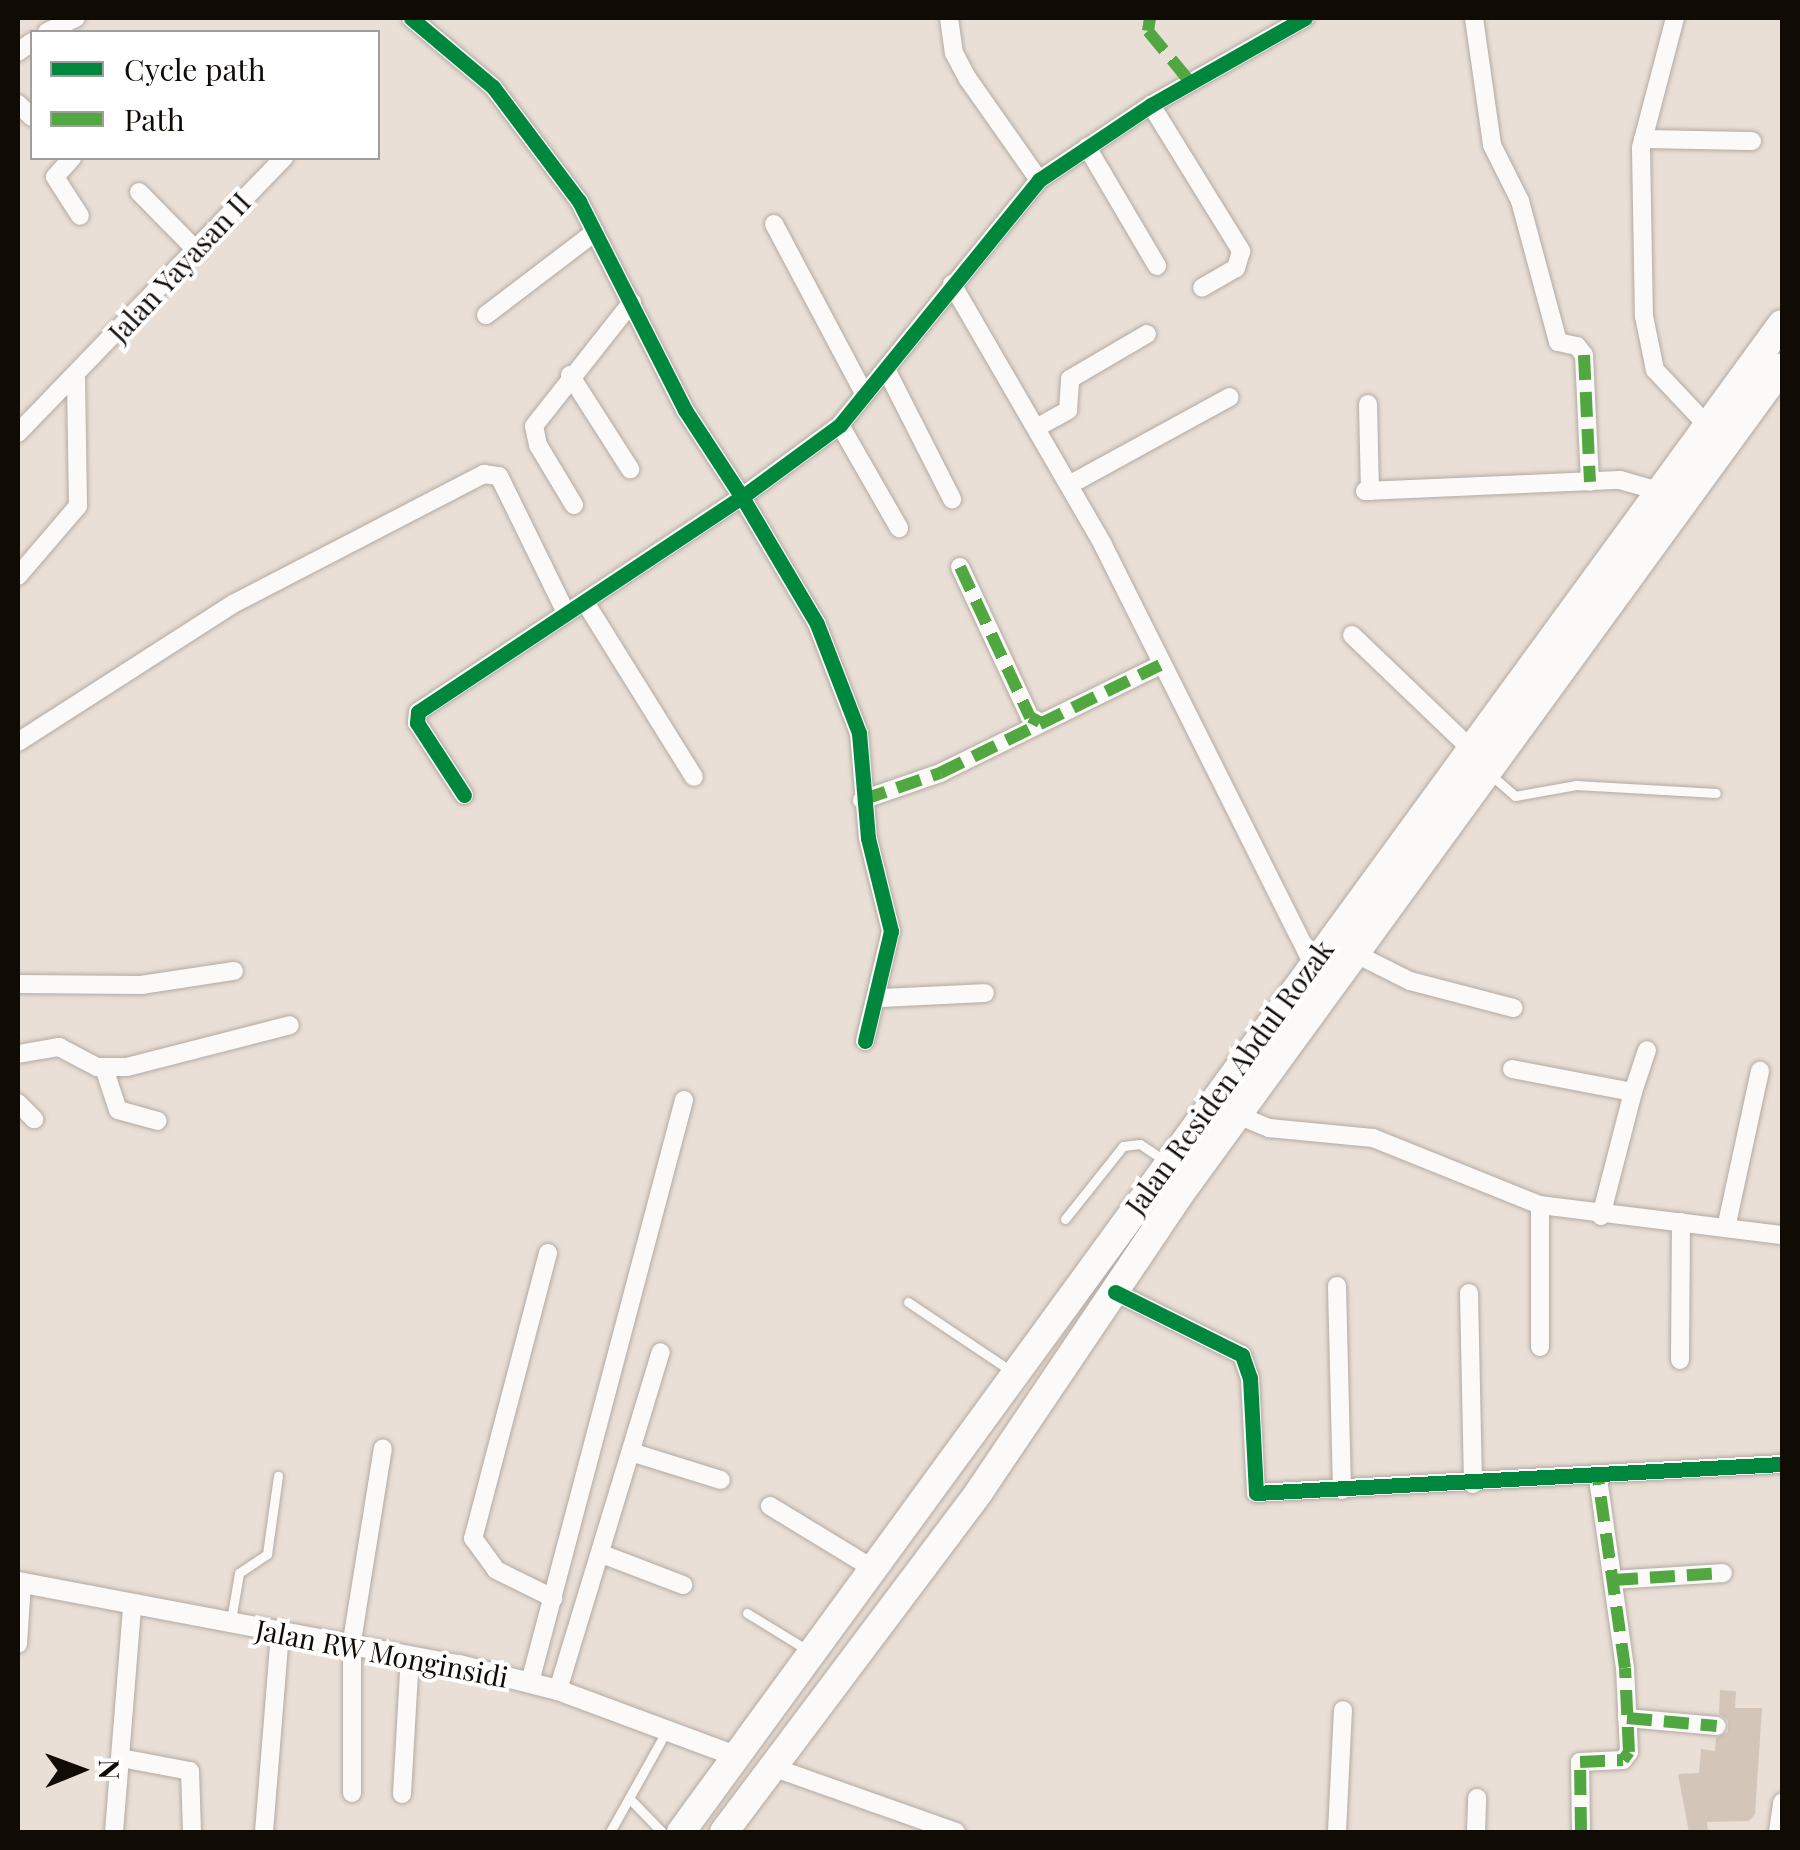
<!DOCTYPE html>
<style>
body{margin:0}
#map{position:relative;width:1800px;height:1850px;overflow:hidden;background:#eadfd6;font-family:"Playfair Display",serif}
div>[style]{position:absolute}
[style*='--x']{left:calc(var(--x)*1px);top:calc(var(--y)*1px);width:calc(var(--w)*1px);rotate:calc(var(--a)*1deg)}
.building>*{inset:0;background:#d3c5b8}
.roads{filter:drop-shadow(0 0 2px #b2aaa3) drop-shadow(0 0 2px #b2aaa3)}
.service>*{height:9px;margin:-4.5px;padding:0 4.5px;transform-origin:4.5px;border-radius:4.5px;background:#fcfaf9}
.minor>*{height:18px;margin:-9px;padding:0 9px;transform-origin:9px;border-radius:9px;background:#fcfaf9}
.tertiary>*{height:20px;margin:-10px;padding:0 10px;transform-origin:10px;border-radius:10px;background:#fcfaf9}
.trunk>*{height:28px;margin:-14px;padding:0 14px;transform-origin:14px;border-radius:14px;background:#fcfaf9}
.quiet>*{height:12px;margin-top:-6px;transform-origin:0;background:repeating-linear-gradient(90deg,#51a840 0 25px,transparent 0 37px)}
.cycleway>*{height:15px;margin:-7.5px;padding:0 7.5px;transform-origin:7.5px;border-radius:7.5px;background:#00873e}
span{translate:-50% -50%;white-space:nowrap;text-align:center;line-height:1.15;-webkit-text-stroke:8px #fff;paint-order:stroke}
.street-label{font-size:28px;color:#110b06}
.frame{position:absolute;inset:0;border:20px solid #110b06;pointer-events:none}
.legend{position:absolute;left:30px;top:30px;width:350px;height:130px;box-sizing:border-box;background:#fff;border:2px solid #a09d9b;margin:0;padding:12px 18px;list-style:none;font-size:30px;color:#110b06}
.legend li{display:flex;align-items:center;gap:20px;height:50px}
.legend b{width:50px;border:2px solid #a09d9b}
.north{position:absolute;left:30px;top:1720px;width:100px;height:100px;-webkit-text-stroke:8px #fff;paint-order:stroke;rotate:89deg;font-size:28px;font-weight:700;line-height:40px;text-align:center;color:#110b06}
.north::after{content:'';display:block;margin:auto;width:35px;height:45px;background:#110b06;clip-path:polygon(50% 0,100% 100%,50% 72%,0 100%)}
</style>
<div id="map">
<div class="building">
<i style="clip-path:polygon(1720px 1690px,1736px 1691px,1735px 1708px,1762px 1708px,1755px 1814px,1749px 1821px,1707px 1822px,1708px 1832px,1689px 1832px,1678px 1774px,1699px 1773px,1701px 1749px,1715px 1751px,1716px 1738px,1728px 1732px,1728px 1720px,1719px 1714px)"></i>
</div>
<div class="roads">
<div class="service">
<i style="--x:1491;--y:775;--w:32;--a:41"></i>
<i style="--x:1515;--y:796;--w:62;--a:-10.2"></i>
<i style="--x:1576;--y:785;--w:140;--a:3.3"></i>
<i style="--x:1065;--y:1219;--w:93;--a:-51.5"></i>
<i style="--x:1123;--y:1146;--w:17;--a:-7"></i>
<i style="--x:1140;--y:1144;--w:29;--a:34"></i>
<i style="--x:908;--y:1302;--w:124;--a:33.8"></i>
<i style="--x:747;--y:1613;--w:73;--a:31.5"></i>
<i style="--x:231;--y:1620;--w:48;--a:-80.3"></i>
<i style="--x:239;--y:1573;--w:34;--a:-34"></i>
<i style="--x:267;--y:1554;--w:79;--a:-82"></i>
<i style="--x:629;--y:1798;--w:47;--a:45.9"></i>
<i style="--x:610;--y:1832;--w:115;--a:-60.8"></i>
</div>
<div class="minor">
<i style="--x:411;--y:18;--w:107;--a:40.1"></i>
<i style="--x:493;--y:87;--w:143;--a:53"></i>
<i style="--x:579;--y:201;--w:234;--a:63.1"></i>
<i style="--x:685;--y:410;--w:104;--a:56.8"></i>
<i style="--x:742;--y:497;--w:122;--a:-36.3"></i>
<i style="--x:840;--y:425;--w:316;--a:-50.9"></i>
<i style="--x:1039;--y:180;--w:135;--a:-33.8"></i>
<i style="--x:1151;--y:105;--w:177;--a:-29.5"></i>
<i style="--x:949;--y:18;--w:35;--a:82"></i>
<i style="--x:954;--y:53;--w:30;--a:62"></i>
<i style="--x:968;--y:79;--w:123;--a:54.9"></i>
<i style="--x:1474;--y:18;--w:128;--a:81.9"></i>
<i style="--x:1492;--y:145;--w:63;--a:63.4"></i>
<i style="--x:1520;--y:201;--w:146;--a:74.9"></i>
<i style="--x:1558;--y:342;--w:19;--a:12"></i>
<i style="--x:1577;--y:346;--w:11;--a:52"></i>
<i style="--x:1584;--y:355;--w:127;--a:87.3"></i>
<i style="--x:1675;--y:18;--w:134;--a:104.7"></i>
<i style="--x:1641;--y:148;--w:168;--a:89"></i>
<i style="--x:1644;--y:316;--w:55;--a:78.5"></i>
<i style="--x:1655;--y:370;--w:73;--a:46.7"></i>
<i style="--x:47;--y:32;--w:32;--a:-26"></i>
<i style="--x:18;--y:52;--w:17;--a:-36"></i>
<i style="--x:18;--y:104;--w:19;--a:43"></i>
<i style="--x:1151;--y:105;--w:172;--a:58.3"></i>
<i style="--x:1241;--y:251;--w:18;--a:106"></i>
<i style="--x:1236;--y:268;--w:39;--a:150"></i>
<i style="--x:1643;--y:139;--w:109;--a:1.1"></i>
<i style="--x:1087;--y:147;--w:138;--a:59.5"></i>
<i style="--x:72;--y:158;--w:25;--a:132"></i>
<i style="--x:55;--y:177;--w:46;--a:57.3"></i>
<i style="--x:139;--y:192;--w:81;--a:45.5"></i>
<i style="--x:774;--y:224;--w:191;--a:62"></i>
<i style="--x:952;--y:284;--w:302;--a:59.9"></i>
<i style="--x:1103;--y:545;--w:466;--a:63.4"></i>
<i style="--x:486;--y:315;--w:137;--a:-37.3"></i>
<i style="--x:887;--y:371;--w:144;--a:63.1"></i>
<i style="--x:570;--y:375;--w:112;--a:57.4"></i>
<i style="--x:1368;--y:404;--w:87;--a:88.7"></i>
<i style="--x:840;--y:425;--w:119;--a:60.2"></i>
<i style="--x:1036;--y:428;--w:37;--a:-29"></i>
<i style="--x:1068;--y:410;--w:31;--a:-86"></i>
<i style="--x:1070;--y:379;--w:89;--a:-30.3"></i>
<i style="--x:18;--y:433;--w:383;--a:-46"></i>
<i style="--x:1069;--y:485;--w:183;--a:-28.7"></i>
<i style="--x:1365;--y:491;--w:255;--a:-2.5"></i>
<i style="--x:1620;--y:480;--w:37;--a:16"></i>
<i style="--x:574;--y:505;--w:70;--a:-121"></i>
<i style="--x:538;--y:445;--w:19;--a:-102"></i>
<i style="--x:534;--y:426;--w:158;--a:-51.7"></i>
<i style="--x:960;--y:567;--w:166;--a:65"></i>
<i style="--x:1030;--y:717;--w:11;--a:27"></i>
<i style="--x:18;--y:576;--w:92;--a:-49.4"></i>
<i style="--x:78;--y:506;--w:128;--a:-90.9"></i>
<i style="--x:585;--y:602;--w:206;--a:58.1"></i>
<i style="--x:1352;--y:635;--w:175;--a:43.8"></i>
<i style="--x:18;--y:742;--w:255;--a:-32.7"></i>
<i style="--x:233;--y:604;--w:283;--a:-27.4"></i>
<i style="--x:484;--y:474;--w:15;--a:8"></i>
<i style="--x:499;--y:476;--w:153;--a:63.9"></i>
<i style="--x:464;--y:795;--w:86;--a:-123.1"></i>
<i style="--x:417;--y:723;--w:11;--a:-85"></i>
<i style="--x:418;--y:712;--w:389;--a:-33.6"></i>
<i style="--x:742;--y:497;--w:147;--a:59.4"></i>
<i style="--x:817;--y:624;--w:117;--a:68.9"></i>
<i style="--x:859;--y:733;--w:105;--a:85.1"></i>
<i style="--x:868;--y:838;--w:96;--a:76.1"></i>
<i style="--x:891;--y:931;--w:113;--a:103.3"></i>
<i style="--x:862;--y:800;--w:83;--a:-19.1"></i>
<i style="--x:940;--y:773;--w:245;--a:-26.1"></i>
<i style="--x:1358;--y:955;--w:58;--a:26.6"></i>
<i style="--x:1410;--y:981;--w:107;--a:14.6"></i>
<i style="--x:18;--y:984;--w:123;--a:0.5"></i>
<i style="--x:141;--y:985;--w:94;--a:-8.6"></i>
<i style="--x:880;--y:998;--w:105;--a:-2.7"></i>
<i style="--x:18;--y:1054;--w:42;--a:-9.7"></i>
<i style="--x:59;--y:1047;--w:43;--a:27.8"></i>
<i style="--x:97;--y:1067;--w:30;--a:0"></i>
<i style="--x:127;--y:1067;--w:168;--a:-14.4"></i>
<i style="--x:104;--y:1068;--w:44;--a:71.6"></i>
<i style="--x:118;--y:1110;--w:41;--a:15.4"></i>
<i style="--x:1512;--y:1069;--w:123;--a:10.8"></i>
<i style="--x:1633;--y:1092;--w:128;--a:104.5"></i>
<i style="--x:1633;--y:1092;--w:44;--a:-71.6"></i>
<i style="--x:18;--y:1103;--w:23;--a:45"></i>
<i style="--x:1238;--y:1115;--w:34;--a:23"></i>
<i style="--x:1269;--y:1128;--w:104;--a:5.5"></i>
<i style="--x:1373;--y:1138;--w:180;--a:21.9"></i>
<i style="--x:1540;--y:1205;--w:244;--a:7.1"></i>
<i style="--x:1726;--y:1228;--w:161;--a:-77.8"></i>
<i style="--x:548;--y:1253;--w:295;--a:104.7"></i>
<i style="--x:473;--y:1538;--w:39;--a:54"></i>
<i style="--x:496;--y:1570;--w:64;--a:26.2"></i>
<i style="--x:1337;--y:1286;--w:204;--a:88.6"></i>
<i style="--x:1115;--y:1292;--w:142;--a:26.4"></i>
<i style="--x:1242;--y:1355;--w:24;--a:71"></i>
<i style="--x:1250;--y:1378;--w:115;--a:87"></i>
<i style="--x:1256;--y:1493;--w:527;--a:-3.16"></i>
<i style="--x:1469;--y:1293;--w:191;--a:88.8"></i>
<i style="--x:1540;--y:1347;--w:142;--a:-90"></i>
<i style="--x:1680;--y:1360;--w:138;--a:-89.6"></i>
<i style="--x:631;--y:1452;--w:94;--a:17.3"></i>
<i style="--x:770;--y:1506;--w:125;--a:31.3"></i>
<i style="--x:602;--y:1554;--w:87;--a:20.9"></i>
<i style="--x:1613;--y:1580;--w:110;--a:-3.6"></i>
<i style="--x:18;--y:1644;--w:62;--a:-86.3"></i>
<i style="--x:530;--y:1682;--w:602;--a:-75.18"></i>
<i style="--x:558;--y:1690;--w:353;--a:-73.1"></i>
<i style="--x:1627;--y:1718;--w:90;--a:5.1"></i>
<i style="--x:121;--y:1758;--w:70;--a:10.7"></i>
<i style="--x:190;--y:1771;--w:61;--a:88.1"></i>
<i style="--x:775;--y:1768;--w:192;--a:19.5"></i>
<i style="--x:352;--y:1793;--w:152;--a:-90"></i>
<i style="--x:352;--y:1641;--w:195;--a:-80.9"></i>
<i style="--x:402;--y:1794;--w:138;--a:-86.7"></i>
<i style="--x:114;--y:1832;--w:227;--a:-85.4"></i>
<i style="--x:264;--y:1832;--w:202;--a:-85.4"></i>
<i style="--x:1337;--y:1832;--w:122;--a:-87.2"></i>
<i style="--x:1476;--y:1832;--w:34;--a:-88"></i>
<i style="--x:1581;--y:1832;--w:70;--a:-90.8"></i>
<i style="--x:1580;--y:1762;--w:43;--a:-2.7"></i>
<i style="--x:1623;--y:1760;--w:10;--a:-53"></i>
<i style="--x:1629;--y:1752;--w:84;--a:-92.7"></i>
<i style="--x:1625;--y:1668;--w:192;--a:-98.1"></i>
<i style="--x:1778;--y:1832;--w:30;--a:-82"></i>
</div>
<div class="tertiary">
<i style="--x:18;--y:1582;--w:449;--a:10.7"></i>
<i style="--x:459;--y:1665;--w:102;--a:14.2"></i>
<i style="--x:558;--y:1690;--w:192;--a:20.4"></i>
</div>
<div class="trunk">
<i style="--x:681;--y:1832;--w:1867;--a:-53.87"></i>
<i style="--x:724;--y:1832;--w:425;--a:-53.1"></i>
<i style="--x:979;--y:1492;--w:368;--a:-56"></i>
<i style="--x:1185;--y:1187;--w:1014;--a:-53.94"></i>
</div>
</div>
<div class="quiet">
<i style="--x:1150;--y:18;--w:13;--a:99"></i>
<i style="--x:1148;--y:31;--w:67;--a:50.4"></i>
<i style="--x:1584;--y:355;--w:127;--a:87.3"></i>
<i style="--x:960;--y:567;--w:166;--a:65"></i>
<i style="--x:1030;--y:717;--w:11;--a:27"></i>
<i style="--x:862;--y:800;--w:83;--a:-19.1"></i>
<i style="--x:940;--y:773;--w:245;--a:-26.1"></i>
<i style="--x:1613;--y:1580;--w:110;--a:-3.6"></i>
<i style="--x:1627;--y:1718;--w:90;--a:5.1"></i>
<i style="--x:1581;--y:1832;--w:70;--a:-90.8"></i>
<i style="--x:1580;--y:1762;--w:43;--a:-2.7"></i>
<i style="--x:1623;--y:1760;--w:10;--a:-53"></i>
<i style="--x:1629;--y:1752;--w:84;--a:-92.7"></i>
<i style="--x:1625;--y:1668;--w:192;--a:-98.1"></i>
</div>
<div class="cycleway">
<i style="--x:411;--y:18;--w:107;--a:40.1"></i>
<i style="--x:493;--y:87;--w:143;--a:53"></i>
<i style="--x:579;--y:201;--w:234;--a:63.1"></i>
<i style="--x:685;--y:410;--w:104;--a:56.8"></i>
<i style="--x:742;--y:497;--w:122;--a:-36.3"></i>
<i style="--x:840;--y:425;--w:316;--a:-50.9"></i>
<i style="--x:1039;--y:180;--w:135;--a:-33.8"></i>
<i style="--x:1151;--y:105;--w:177;--a:-29.5"></i>
<i style="--x:464;--y:795;--w:86;--a:-123.1"></i>
<i style="--x:417;--y:723;--w:11;--a:-85"></i>
<i style="--x:418;--y:712;--w:389;--a:-33.6"></i>
<i style="--x:742;--y:497;--w:147;--a:59.4"></i>
<i style="--x:817;--y:624;--w:117;--a:68.9"></i>
<i style="--x:859;--y:733;--w:105;--a:85.1"></i>
<i style="--x:868;--y:838;--w:96;--a:76.1"></i>
<i style="--x:891;--y:931;--w:113;--a:103.3"></i>
<i style="--x:1115;--y:1292;--w:142;--a:26.4"></i>
<i style="--x:1242;--y:1355;--w:24;--a:71"></i>
<i style="--x:1250;--y:1378;--w:115;--a:87"></i>
<i style="--x:1256;--y:1493;--w:527;--a:-3.16"></i>
</div>
<div class="street-label">
<span style="left:179px;top:267px;rotate:-47deg">Jalan Yayasan II</span>
<span style="left:1229px;top:1077px;rotate:-54deg">Jalan Residen Abdul Rozak</span>
<span style="left:382px;top:1653px;rotate:11deg">Jalan RW Monginsidi</span>
</div>
<div class="frame"></div>
<ul class="legend">
<li><b style="height:12px;background:#00873e"></b>Cycle path</li>
<li><b style="height:12px;background:#51a840"></b>Path</li>
</ul>
<div class="north">N</div>
</div>
